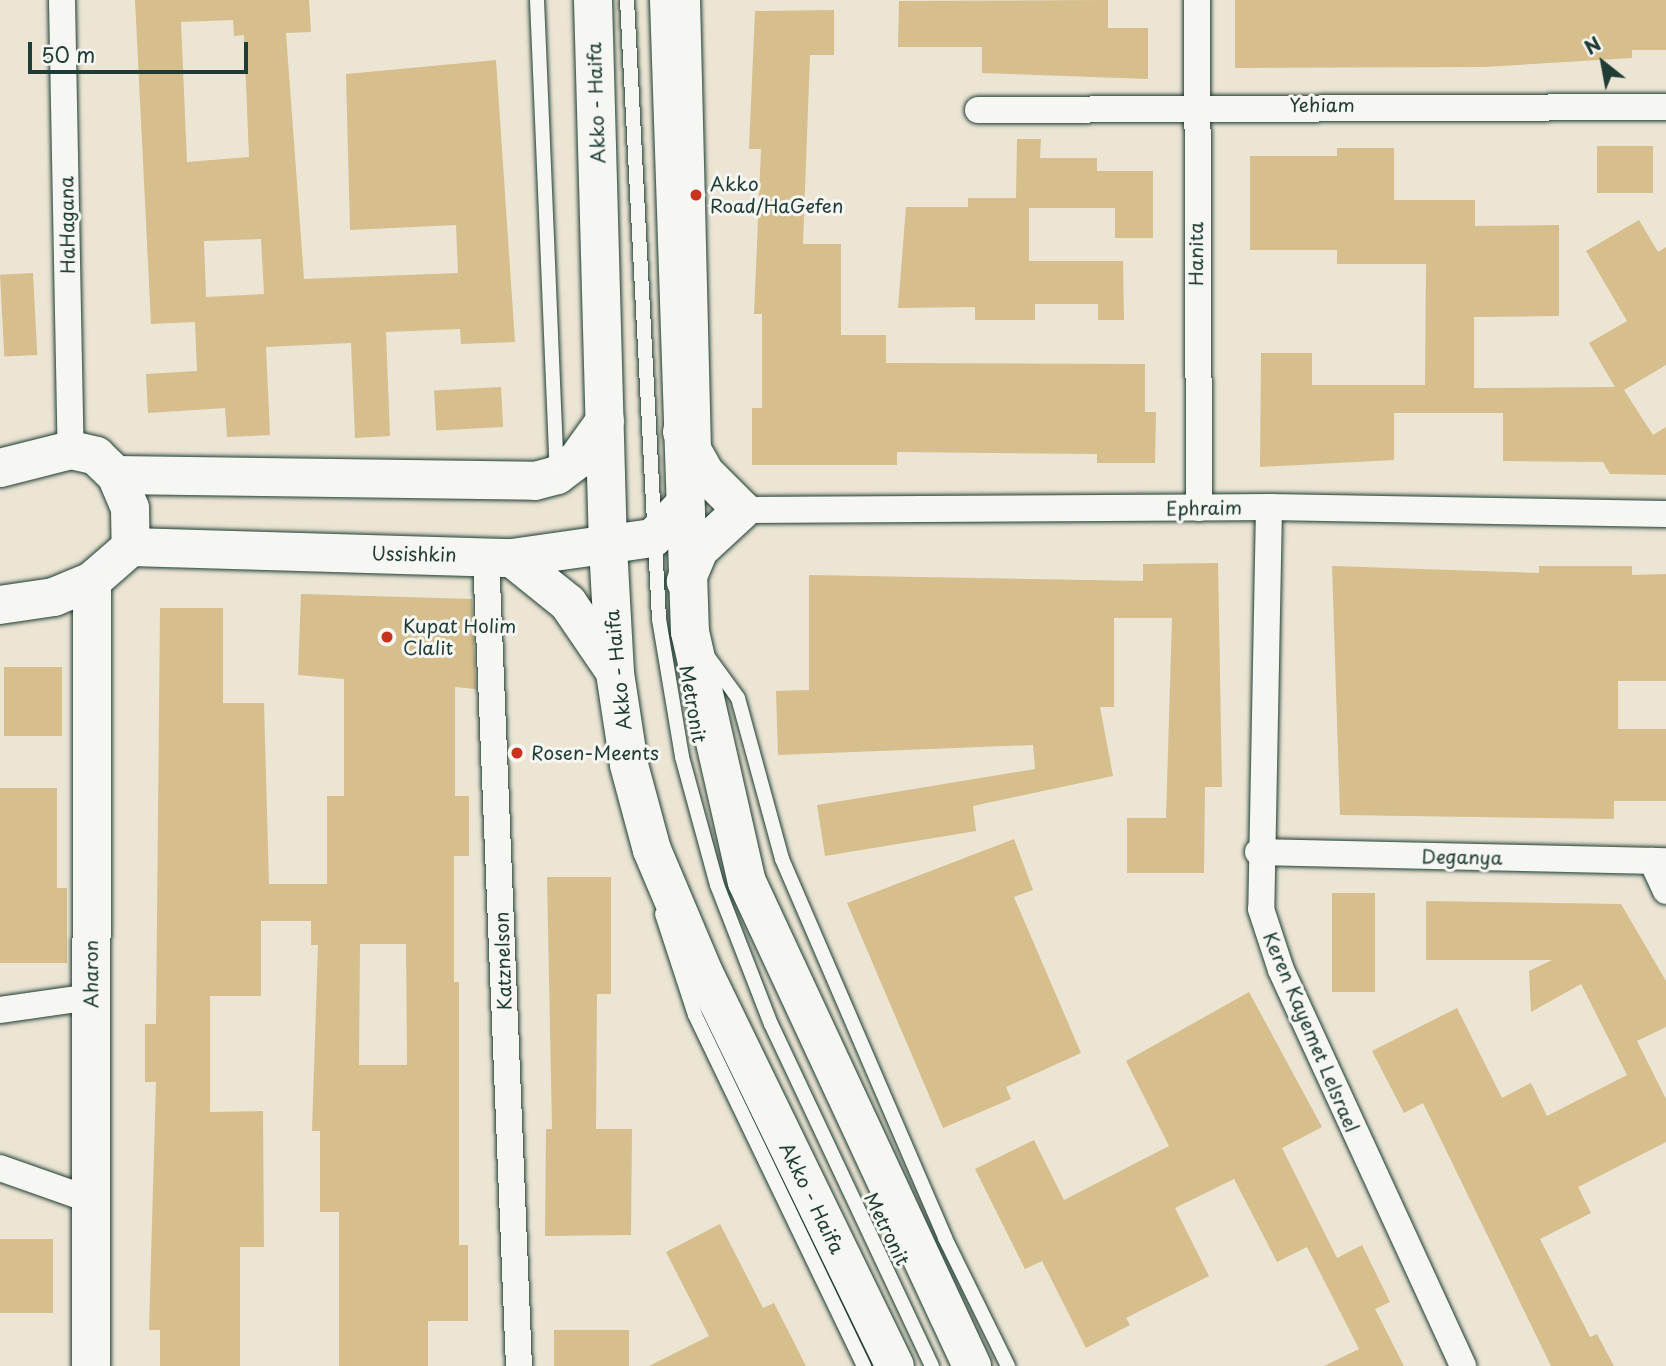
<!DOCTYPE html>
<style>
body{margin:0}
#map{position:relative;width:1666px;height:1366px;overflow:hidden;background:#ece5d4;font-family:"Playpen Sans",sans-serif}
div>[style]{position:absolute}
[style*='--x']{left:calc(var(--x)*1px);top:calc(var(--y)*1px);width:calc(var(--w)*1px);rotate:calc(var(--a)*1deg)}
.building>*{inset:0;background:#d6be8d;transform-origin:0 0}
.roads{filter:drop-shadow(0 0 2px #1f3d34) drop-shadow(0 0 2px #1f3d34)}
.lane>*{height:14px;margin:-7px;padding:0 7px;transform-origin:7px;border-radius:7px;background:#f6f6f2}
.street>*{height:26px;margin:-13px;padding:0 13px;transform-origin:13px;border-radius:13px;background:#f6f6f2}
.secondary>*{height:38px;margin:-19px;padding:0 19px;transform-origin:19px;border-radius:19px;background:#f6f6f2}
.highway>*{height:38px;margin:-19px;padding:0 19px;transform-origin:19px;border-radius:19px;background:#f6f6f2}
.dots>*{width:19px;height:19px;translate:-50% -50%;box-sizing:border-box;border:4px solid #f6f6f2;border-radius:50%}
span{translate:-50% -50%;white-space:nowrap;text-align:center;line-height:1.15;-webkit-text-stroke:6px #f6f6f2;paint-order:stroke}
.street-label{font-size:19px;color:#1f3d34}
.poi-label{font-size:19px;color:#1f3d34}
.left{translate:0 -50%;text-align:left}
.north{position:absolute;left:1568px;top:28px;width:70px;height:70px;-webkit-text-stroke:5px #f6f6f2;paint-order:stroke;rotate:329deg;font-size:19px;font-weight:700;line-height:28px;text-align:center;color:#1f3d34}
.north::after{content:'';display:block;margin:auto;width:24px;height:32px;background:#1f3d34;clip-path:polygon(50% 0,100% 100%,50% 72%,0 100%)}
.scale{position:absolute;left:28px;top:42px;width:220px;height:32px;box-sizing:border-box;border:4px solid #1f3d34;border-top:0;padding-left:9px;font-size:21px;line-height:24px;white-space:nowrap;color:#1f3d34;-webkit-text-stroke:5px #f6f6f2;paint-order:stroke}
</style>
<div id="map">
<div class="building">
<i style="clip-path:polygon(evenodd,135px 0,309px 0,311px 32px,286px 33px,304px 279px,458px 273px,456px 225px,350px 230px,346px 74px,496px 60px,515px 342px,461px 344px,460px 329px,386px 332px,390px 436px,355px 438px,351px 343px,266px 347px,270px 435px,227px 437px,225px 408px,148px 413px,146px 374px,197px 371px,195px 322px,151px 324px,135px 0,233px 20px,234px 36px,244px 35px,249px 157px,187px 162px,181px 22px,233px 20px,135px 0,261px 239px,264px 294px,206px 297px,204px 241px,261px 239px)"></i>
<i style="clip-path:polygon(1108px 0,1108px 28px,1148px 28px,1148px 79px,982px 73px,982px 47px,898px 47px,899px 1px)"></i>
<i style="clip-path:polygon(1235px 0,1666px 0,1666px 50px,1632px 50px,1632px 58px,1483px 67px,1235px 68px)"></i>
<i style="clip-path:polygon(834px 10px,834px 55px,810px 55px,803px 244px,841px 244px,841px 335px,886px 335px,886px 363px,1145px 364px,1145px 412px,1156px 412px,1155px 463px,1097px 463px,1097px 454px,897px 452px,897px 465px,752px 465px,752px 408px,762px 408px,762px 314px,754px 314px,761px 149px,749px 149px,755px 11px)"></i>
<i style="clip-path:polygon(1017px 139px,1041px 139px,1040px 158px,1097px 158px,1097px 171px,1153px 171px,1153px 238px,1115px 238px,1115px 208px,1029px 208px,1029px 261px,1123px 261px,1124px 320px,1098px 320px,1098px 304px,1035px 304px,1035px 320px,975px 320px,975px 307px,898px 308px,906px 207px,968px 207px,968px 198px,1016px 198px)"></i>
<i style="left:1597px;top:146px;width:56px;height:47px"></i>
<i style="clip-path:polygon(1337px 148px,1394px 148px,1394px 200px,1475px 200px,1475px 226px,1559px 225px,1559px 316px,1474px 317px,1474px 388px,1615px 387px,1589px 343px,1627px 321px,1586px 251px,1639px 220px,1658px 252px,1666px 247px,1666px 365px,1624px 390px,1653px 435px,1666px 427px,1666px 475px,1610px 474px,1603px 462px,1503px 461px,1503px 413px,1394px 413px,1394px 460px,1260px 467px,1261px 353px,1312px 353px,1312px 385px,1425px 385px,1426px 264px,1337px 264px,1337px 250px,1250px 250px,1250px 156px,1337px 156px)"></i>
<i style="left:33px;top:273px;width:82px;height:33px;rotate:87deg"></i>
<i style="left:501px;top:387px;width:40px;height:67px;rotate:87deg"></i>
<i style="clip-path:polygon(1218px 563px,1222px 787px,1205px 787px,1204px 873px,1127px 873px,1127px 818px,1166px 818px,1172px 618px,1114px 618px,1114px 707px,1100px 707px,1113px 776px,973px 806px,976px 831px,825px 856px,817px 805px,1035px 769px,1033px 745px,778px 755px,776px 691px,809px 690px,809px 575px,1143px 581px,1143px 564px)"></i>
<i style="clip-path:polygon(1332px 566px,1539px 573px,1539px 566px,1632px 566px,1632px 575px,1666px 574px,1666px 681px,1618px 681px,1618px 729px,1666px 729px,1666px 801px,1614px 801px,1614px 819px,1340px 815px)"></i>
<i style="clip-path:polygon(evenodd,301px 594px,472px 599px,476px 689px,455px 687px,455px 796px,469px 796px,469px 856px,454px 856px,454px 982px,459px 982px,459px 1245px,468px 1245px,468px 1321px,428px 1321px,428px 1366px,339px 1366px,339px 1212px,320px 1212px,320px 1131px,312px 1131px,318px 945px,311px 945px,311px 921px,261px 921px,261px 996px,210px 996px,210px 1112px,263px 1111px,264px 1247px,240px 1247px,240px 1366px,160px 1366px,160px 1330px,149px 1330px,156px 1082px,145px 1082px,145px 1024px,156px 1024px,160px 608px,223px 608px,223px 703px,264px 703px,269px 884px,327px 884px,327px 796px,344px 796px,344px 679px,298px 675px,301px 594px,360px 944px,406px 944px,407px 1065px,359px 1065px,360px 944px)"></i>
<i style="left:4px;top:667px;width:58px;height:69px"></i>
<i style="clip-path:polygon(0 788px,57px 788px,57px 888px,67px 888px,67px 963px,0 963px)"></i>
<i style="clip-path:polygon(1014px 839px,1033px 890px,1014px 897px,1081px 1053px,1006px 1087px,1011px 1099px,943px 1128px,847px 903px)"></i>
<i style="clip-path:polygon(547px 877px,611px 877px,611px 994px,597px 994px,596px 1129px,632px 1129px,631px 1235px,545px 1236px,546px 1129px,552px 1129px)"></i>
<i style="left:1332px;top:893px;width:43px;height:99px"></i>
<i style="clip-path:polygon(1426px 901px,1621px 904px,1666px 981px,1666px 1027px,1637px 1041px,1666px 1099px,1666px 1142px,1578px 1187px,1591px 1213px,1540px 1239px,1590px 1337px,1597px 1334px,1614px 1366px,1551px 1366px,1423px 1103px,1404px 1113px,1372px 1051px,1457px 1008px,1502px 1098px,1531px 1083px,1547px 1116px,1627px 1075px,1581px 984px,1531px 1012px,1529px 971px,1552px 960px,1426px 960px)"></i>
<i style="clip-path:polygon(1249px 992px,1322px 1127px,1282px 1148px,1337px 1258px,1362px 1245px,1390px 1302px,1375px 1309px,1404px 1366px,1324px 1366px,1359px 1349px,1307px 1247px,1277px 1262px,1234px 1179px,1175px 1208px,1209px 1276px,1126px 1318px,1130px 1325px,1086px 1348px,1042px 1261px,1025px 1269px,975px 1169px,1034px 1140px,1064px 1200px,1169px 1146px,1126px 1061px)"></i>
<i style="clip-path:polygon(720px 1224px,763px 1308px,774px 1303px,806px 1366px,649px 1366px,709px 1336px,666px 1252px)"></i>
<i style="left:0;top:1239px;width:53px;height:74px"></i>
<i style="left:554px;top:1330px;width:75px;height:36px"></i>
</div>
<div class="roads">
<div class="lane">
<i style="--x:537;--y:0;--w:471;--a:87.6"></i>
<i style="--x:627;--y:0;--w:620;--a:87.04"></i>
<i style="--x:659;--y:619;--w:140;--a:80.5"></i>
<i style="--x:682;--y:757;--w:133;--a:74.7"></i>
<i style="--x:717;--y:885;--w:149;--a:68.8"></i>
<i style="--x:771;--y:1024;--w:378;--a:64.8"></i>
<i style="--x:693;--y:0;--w:447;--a:88.6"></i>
<i style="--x:709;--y:658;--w:49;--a:54.1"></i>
<i style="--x:738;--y:698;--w:167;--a:74.7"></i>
<i style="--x:782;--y:859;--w:413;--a:66.7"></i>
<i style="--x:945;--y:1238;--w:143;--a:63.8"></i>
<i style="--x:662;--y:914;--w:106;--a:71.9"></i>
<i style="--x:695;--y:1015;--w:390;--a:64.3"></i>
</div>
<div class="street">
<i style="--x:62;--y:0;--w:450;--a:88.9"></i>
<i style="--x:1197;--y:0;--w:508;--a:89.77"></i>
<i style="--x:978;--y:110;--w:688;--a:-0.25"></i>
<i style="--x:1269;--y:507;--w:402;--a:91.1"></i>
<i style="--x:1261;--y:909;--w:64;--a:71.8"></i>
<i style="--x:1281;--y:970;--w:436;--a:65.3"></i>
<i style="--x:742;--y:510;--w:527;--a:-0.33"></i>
<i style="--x:1269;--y:507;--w:397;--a:1"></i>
<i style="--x:486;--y:556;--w:811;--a:87.67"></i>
<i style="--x:1258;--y:852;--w:408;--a:1.3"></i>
<i style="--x:1652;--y:861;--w:33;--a:65"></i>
<i style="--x:0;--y:1010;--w:92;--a:-8.1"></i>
<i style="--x:0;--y:1168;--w:96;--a:19.4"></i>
</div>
<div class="secondary">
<i style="--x:0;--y:468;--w:73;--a:-14.2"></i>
<i style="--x:71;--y:450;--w:26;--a:13"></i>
<i style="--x:96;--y:456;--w:28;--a:44"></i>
<i style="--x:116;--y:475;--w:36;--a:67"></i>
<i style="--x:130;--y:508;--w:39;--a:89"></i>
<i style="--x:131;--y:547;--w:52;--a:138.9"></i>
<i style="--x:92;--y:581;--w:41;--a:157.2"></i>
<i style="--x:54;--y:597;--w:55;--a:171.6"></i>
<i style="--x:116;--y:475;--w:419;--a:0.8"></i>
<i style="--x:535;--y:481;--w:23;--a:-15"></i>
<i style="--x:557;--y:475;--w:25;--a:-37"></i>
<i style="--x:577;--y:460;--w:48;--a:-54.3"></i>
<i style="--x:131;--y:547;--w:381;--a:1.7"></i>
<i style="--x:512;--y:558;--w:142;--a:-8.1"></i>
<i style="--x:653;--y:538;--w:44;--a:-46.8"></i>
<i style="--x:91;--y:1366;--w:785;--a:-89.93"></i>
</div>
<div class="highway">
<i style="--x:593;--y:0;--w:547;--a:88.43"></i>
<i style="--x:608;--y:547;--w:126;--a:86.8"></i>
<i style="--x:615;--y:673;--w:93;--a:81.3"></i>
<i style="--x:629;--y:765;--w:88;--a:74.9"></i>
<i style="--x:652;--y:850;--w:134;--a:67.1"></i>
<i style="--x:704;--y:973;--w:437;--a:64.1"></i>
<i style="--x:669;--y:0;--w:632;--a:88.1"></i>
<i style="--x:690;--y:632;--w:256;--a:77.2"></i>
<i style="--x:747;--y:882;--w:534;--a:65.07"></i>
<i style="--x:682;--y:432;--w:47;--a:60.7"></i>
<i style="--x:705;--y:473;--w:52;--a:45"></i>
<i style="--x:742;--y:510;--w:59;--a:137.1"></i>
<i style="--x:699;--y:550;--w:34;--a:113"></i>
<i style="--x:512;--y:558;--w:72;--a:38.8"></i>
<i style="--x:568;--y:603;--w:80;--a:55.7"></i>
</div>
</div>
<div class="dots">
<i style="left:696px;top:195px;background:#c8321e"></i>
<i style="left:387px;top:637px;background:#c8321e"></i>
<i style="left:517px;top:753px;background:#c8321e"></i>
</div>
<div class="street-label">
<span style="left:596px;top:103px;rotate:-92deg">Akko - Haifa</span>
<span style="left:1322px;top:105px">Yehiam</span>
<span style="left:67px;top:225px;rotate:-91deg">HaHagana</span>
<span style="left:1196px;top:254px;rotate:-90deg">Hanita</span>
<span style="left:1204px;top:508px;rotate:-1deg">Ephraim</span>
<span style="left:414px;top:554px;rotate:1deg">Ussishkin</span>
<span style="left:618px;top:670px;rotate:-96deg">Akko - Haifa</span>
<span style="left:693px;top:704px;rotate:80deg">Metronit</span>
<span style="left:1462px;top:857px;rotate:1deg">Deganya</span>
<span style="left:503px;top:961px;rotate:-92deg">Katznelson</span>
<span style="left:91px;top:974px;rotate:-90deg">Aharon</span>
<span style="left:1311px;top:1032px;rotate:67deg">Keren Kayemet LeIsrael</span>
<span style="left:812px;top:1198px;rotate:64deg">Akko - Haifa</span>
<span style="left:887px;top:1229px;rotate:64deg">Metronit</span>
</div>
<div class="poi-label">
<span class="left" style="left:710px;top:195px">Akko<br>Road/HaGefen</span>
<span class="left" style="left:403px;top:637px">Kupat Holim<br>Clalit</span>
<span class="left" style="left:531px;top:753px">Rosen-Meents</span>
</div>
<div class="north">N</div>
<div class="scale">50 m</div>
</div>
